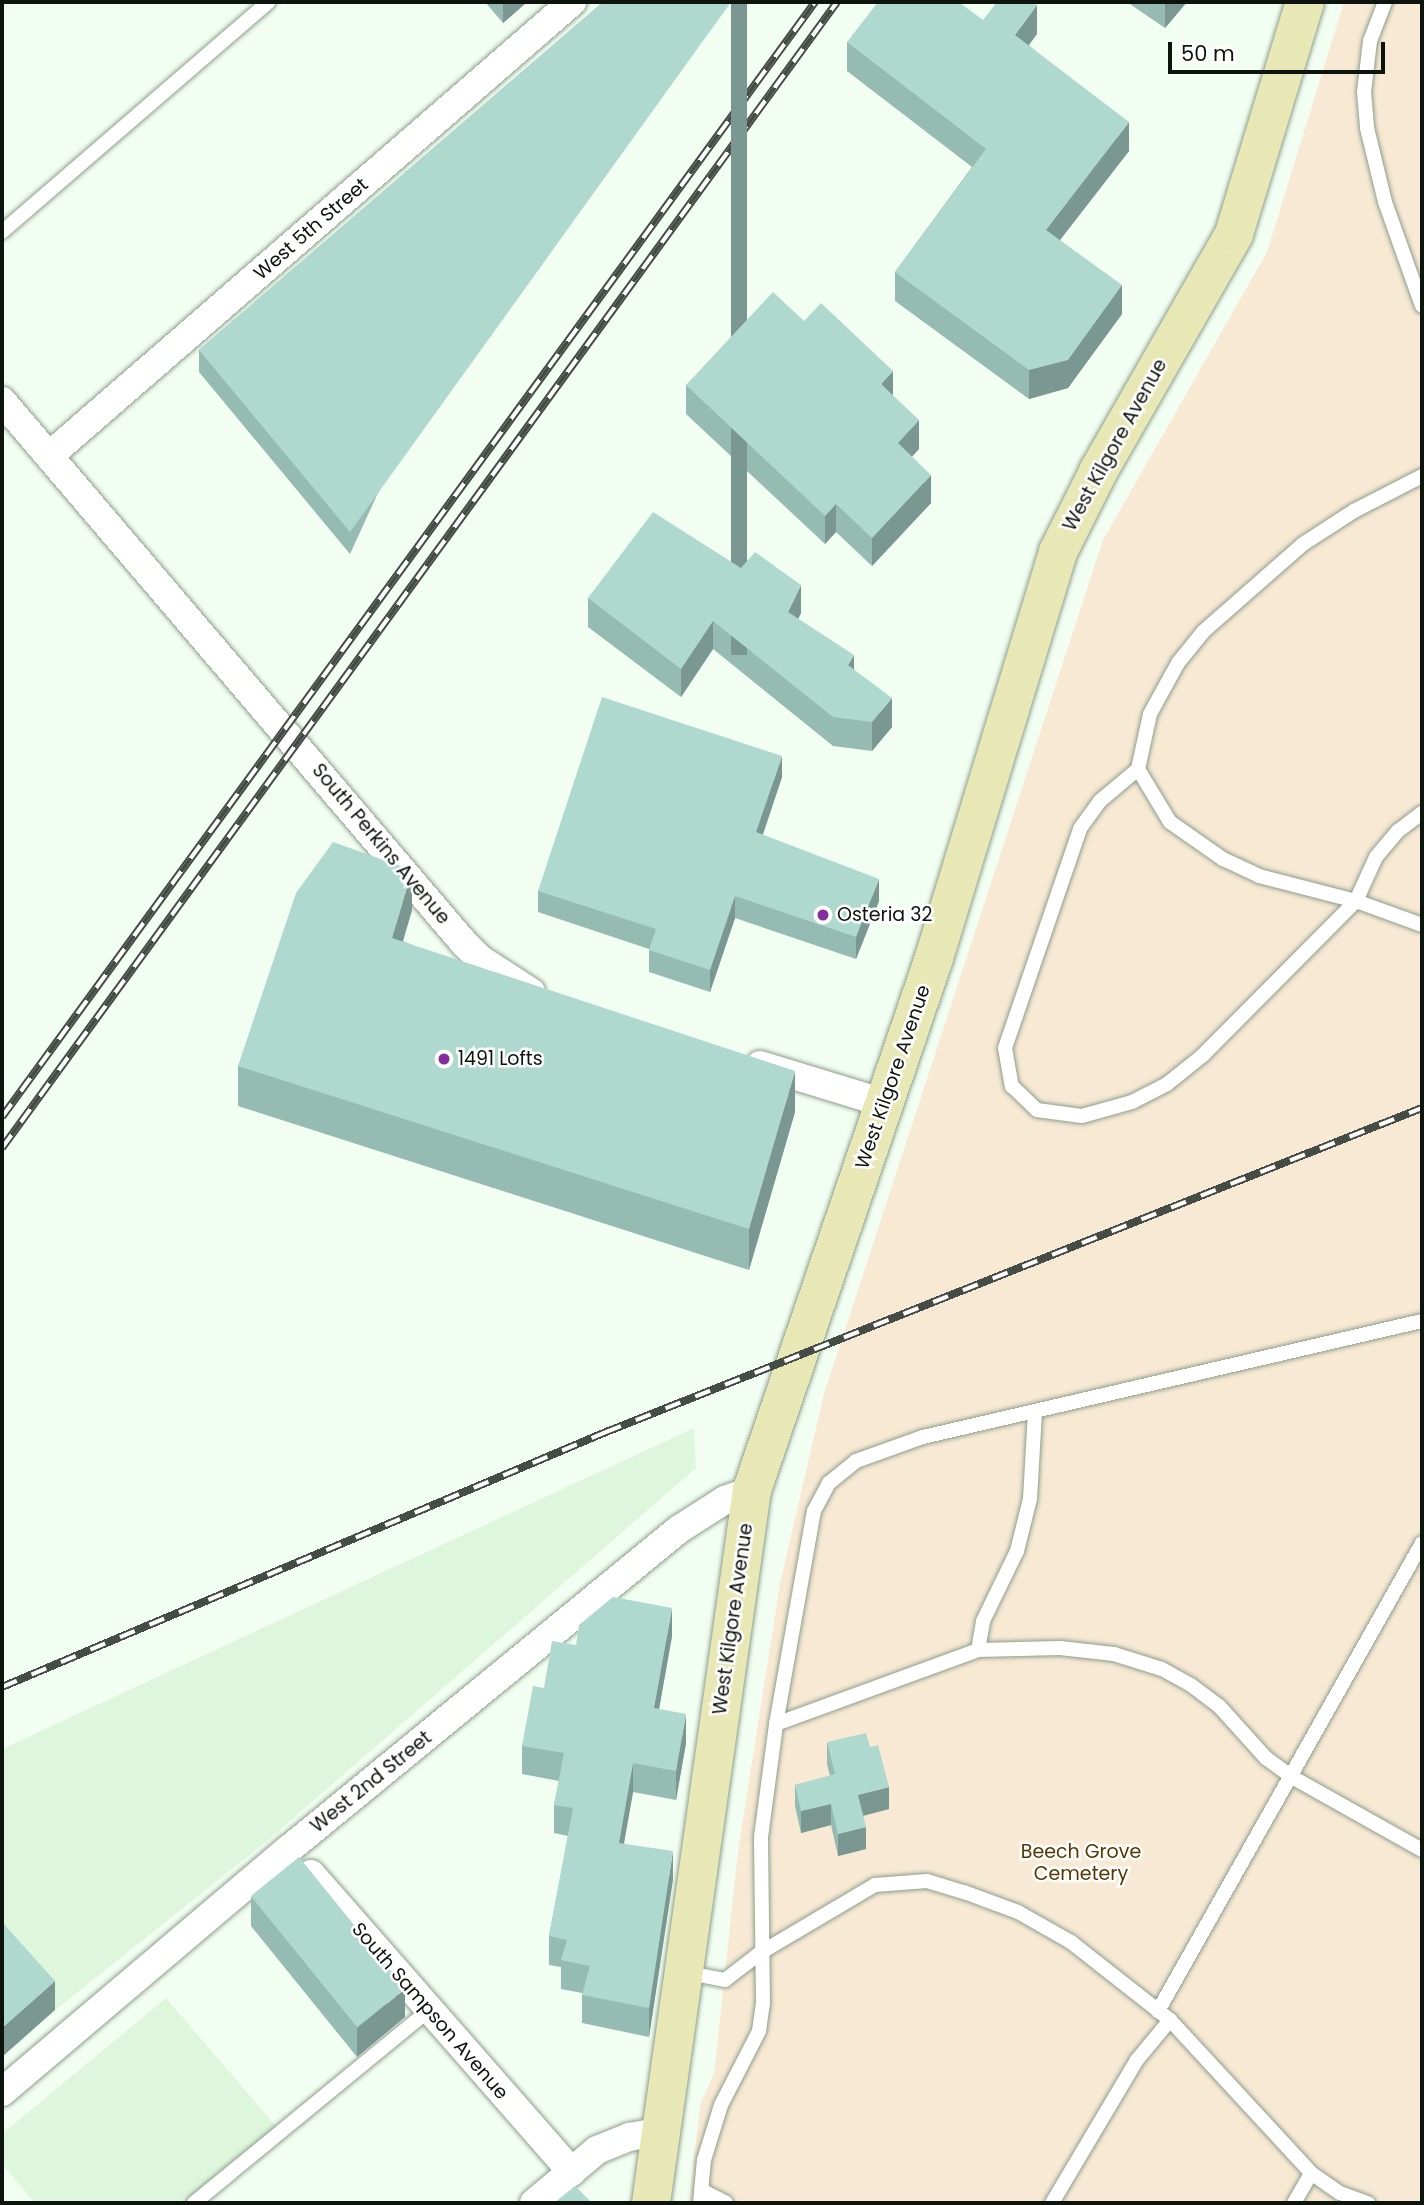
<!DOCTYPE html>
<style>
body{margin:0}
#map{position:relative;width:1424px;height:2205px;overflow:hidden;background:#f2fef2;font-family:Poppins,sans-serif}
div>[style]{position:absolute}
[style*='--x']{left:calc(var(--x)*1px);top:calc(var(--y)*1px);width:calc(var(--w)*1px);rotate:calc(var(--a)*1deg)}
.built>*{inset:0;background:#ddf6dc}
.green>*{inset:0;background:#f8e9d4}
.roads{filter:drop-shadow(0 0 2px #8d9f8c) drop-shadow(0 0 2px #8d9f8c)}
.service>*{height:14px;margin:-7px;padding:0 7px;transform-origin:7px;border-radius:7px;background:#fff}
.minor>*{height:28px;margin:-14px;padding:0 14px;transform-origin:14px;border-radius:14px;background:#fff}
.secondary>*{height:38px;margin:-19px;padding:0 19px;transform-origin:19px;border-radius:19px;background:#e8e8b7}
.rail>*{height:8px;margin-top:-4px;transform-origin:0;background:repeating-linear-gradient(90deg,#fff 0 16px,#454c45 0 32px);box-sizing:border-box;border-block:2px solid #454c45}
.wall>*{inset:0;background:#96bbb2}
.shaded-wall>*{inset:0;background:#7a9891;transform-origin:0 0}
.building>*{inset:0;background:#afd9cf;transform-origin:0 0}
.dots>*{width:19px;height:19px;translate:-50% -50%;box-sizing:border-box;border:4px solid #fff;border-radius:50%}
span{translate:-50% -50%;white-space:nowrap;text-align:center;line-height:1.15;-webkit-text-stroke:5px #fff;paint-order:stroke}
.street-label{font-size:19px;color:#0d130d}
.poi-label{font-size:19px;color:#0d130d}
.left{translate:0 -50%;text-align:left}
.park-label{font-size:19px;color:#553700}
.frame{position:absolute;inset:0;border:4px solid #0d130d;pointer-events:none}
.scale{position:absolute;left:1168px;top:42px;width:217px;height:32px;box-sizing:border-box;border:4px solid #0d130d;border-top:0;padding-left:9px;font-size:21px;line-height:24px;white-space:nowrap;color:#0d130d;-webkit-text-stroke:5px #fff;paint-order:stroke}
</style>
<div id="map">
<div class="built">
<i style="clip-path:polygon(694px 1428px,696px 1468px,267px 1841px,55px 2010px,2px 1951px,2px 1749px)"></i>
<i style="clip-path:polygon(166px 1998px,281px 2132px,194px 2203px,35px 2203px,2px 2164px,2px 2134px)"></i>
</div>
<div class="green">
<i style="clip-path:polygon(1344px 2px,1422px 2px,1422px 2203px,689px 2203px,700px 2105px,714px 2074px,738px 1852px,780px 1583px,824px 1394px,1103px 540px,1267px 252px)"></i>
</div>
<div class="roads">
<div class="service">
<i style="--x:1385;--y:2;--w:42;--a:111"></i>
<i style="--x:1370;--y:41;--w:51;--a:96.7"></i>
<i style="--x:1364;--y:92;--w:36;--a:85"></i>
<i style="--x:1367;--y:128;--w:76;--a:76.3"></i>
<i style="--x:1385;--y:202;--w:110;--a:70.4"></i>
<i style="--x:2;--y:232;--w:352;--a:-40.8"></i>
<i style="--x:1422;--y:476;--w:76;--a:152.8"></i>
<i style="--x:1354;--y:511;--w:61;--a:147.1"></i>
<i style="--x:1303;--y:544;--w:133;--a:138.7"></i>
<i style="--x:1203;--y:632;--w:40;--a:129"></i>
<i style="--x:1178;--y:663;--w:58;--a:118.8"></i>
<i style="--x:1150;--y:714;--w:56;--a:102.3"></i>
<i style="--x:1138;--y:769;--w:50;--a:139.9"></i>
<i style="--x:1100;--y:801;--w:34;--a:126"></i>
<i style="--x:1080;--y:829;--w:231;--a:108.9"></i>
<i style="--x:1005;--y:1048;--w:39;--a:80"></i>
<i style="--x:1012;--y:1086;--w:35;--a:44"></i>
<i style="--x:1037;--y:1110;--w:45;--a:7.6"></i>
<i style="--x:1082;--y:1116;--w:52;--a:-15.6"></i>
<i style="--x:1132;--y:1102;--w:39;--a:-27"></i>
<i style="--x:1167;--y:1084;--w:45;--a:-38.7"></i>
<i style="--x:1202;--y:1056;--w:218;--a:-45.2"></i>
<i style="--x:1356;--y:901;--w:48;--a:-65.6"></i>
<i style="--x:1376;--y:857;--w:34;--a:-50"></i>
<i style="--x:1398;--y:831;--w:30;--a:-37"></i>
<i style="--x:1138;--y:769;--w:62;--a:58.9"></i>
<i style="--x:1170;--y:822;--w:65;--a:34.9"></i>
<i style="--x:1223;--y:859;--w:40;--a:25"></i>
<i style="--x:1259;--y:876;--w:100;--a:14.5"></i>
<i style="--x:1356;--y:901;--w:70;--a:20"></i>
<i style="--x:978;--y:1650;--w:29;--a:-80"></i>
<i style="--x:983;--y:1621;--w:78;--a:-64.1"></i>
<i style="--x:1017;--y:1551;--w:54;--a:-76"></i>
<i style="--x:1030;--y:1499;--w:86;--a:-86.7"></i>
<i style="--x:776;--y:1724;--w:216;--a:-79.9"></i>
<i style="--x:814;--y:1511;--w:32;--a:-62"></i>
<i style="--x:829;--y:1483;--w:35;--a:-39"></i>
<i style="--x:856;--y:1461;--w:71;--a:-19.7"></i>
<i style="--x:923;--y:1437;--w:512;--a:-13.09"></i>
<i style="--x:684;--y:1972;--w:42;--a:11"></i>
<i style="--x:725;--y:1980;--w:44;--a:-37.6"></i>
<i style="--x:760;--y:1953;--w:134;--a:-30.6"></i>
<i style="--x:875;--y:1885;--w:52;--a:-4.4"></i>
<i style="--x:927;--y:1881;--w:39;--a:17"></i>
<i style="--x:964;--y:1892;--w:58;--a:20.3"></i>
<i style="--x:1018;--y:1912;--w:61;--a:29.5"></i>
<i style="--x:1071;--y:1942;--w:126;--a:38.2"></i>
<i style="--x:1170;--y:2020;--w:208;--a:47.3"></i>
<i style="--x:1311;--y:2173;--w:35;--a:35"></i>
<i style="--x:1340;--y:2193;--w:30;--a:20"></i>
<i style="--x:1158;--y:2011;--w:537;--a:-60.57"></i>
<i style="--x:701;--y:2190;--w:28;--a:27"></i>
<i style="--x:194;--y:2203;--w:304;--a:-39.4"></i>
<i style="--x:700;--y:2203;--w:43;--a:-84.7"></i>
<i style="--x:704;--y:2160;--w:58;--a:-72.8"></i>
<i style="--x:721;--y:2105;--w:83;--a:-62.8"></i>
<i style="--x:759;--y:2031;--w:28;--a:-82"></i>
<i style="--x:763;--y:2003;--w:166;--a:-90.7"></i>
<i style="--x:761;--y:1837;--w:114;--a:-82.4"></i>
<i style="--x:776;--y:1724;--w:215;--a:-20.1"></i>
<i style="--x:978;--y:1650;--w:82;--a:-1.4"></i>
<i style="--x:1060;--y:1648;--w:54;--a:6.3"></i>
<i style="--x:1114;--y:1654;--w:50;--a:17.4"></i>
<i style="--x:1162;--y:1669;--w:33;--a:29"></i>
<i style="--x:1191;--y:1685;--w:35;--a:37"></i>
<i style="--x:1219;--y:1706;--w:70;--a:47.9"></i>
<i style="--x:1266;--y:1758;--w:32;--a:36"></i>
<i style="--x:1292;--y:1777;--w:149;--a:29.3"></i>
<i style="--x:1052;--y:2203;--w:166;--a:-59.3"></i>
<i style="--x:1137;--y:2060;--w:52;--a:-50.5"></i>
<i style="--x:1294;--y:2203;--w:34;--a:-60"></i>
</div>
<div class="minor">
<i style="--x:2;--y:401;--w:711;--a:49.56"></i>
<i style="--x:463;--y:942;--w:24;--a:45"></i>
<i style="--x:480;--y:959;--w:61;--a:32.9"></i>
<i style="--x:49;--y:456;--w:693;--a:-40.96"></i>
<i style="--x:760;--y:1065;--w:130;--a:17"></i>
<i style="--x:311;--y:1874;--w:396;--a:48.8"></i>
<i style="--x:2;--y:2092;--w:376;--a:-40.3"></i>
<i style="--x:289;--y:1849;--w:503;--a:-39.35"></i>
<i style="--x:678;--y:1530;--w:56;--a:-32.6"></i>
<i style="--x:725;--y:1500;--w:29;--a:-20"></i>
<i style="--x:534;--y:2203;--w:82;--a:-40.1"></i>
<i style="--x:597;--y:2150;--w:35;--a:-22"></i>
<i style="--x:629;--y:2137;--w:29;--a:-10"></i>
</div>
<div class="secondary">
<i style="--x:651;--y:2203;--w:720;--a:-81.94"></i>
<i style="--x:752;--y:1490;--w:562;--a:-71.11"></i>
<i style="--x:934;--y:958;--w:425;--a:-73"></i>
<i style="--x:1058;--y:552;--w:92;--a:-63.4"></i>
<i style="--x:1099;--y:470;--w:272;--a:-60.2"></i>
<i style="--x:1234;--y:234;--w:243;--a:-73"></i>
</div>
</div>
<div class="rail">
<i style="--x:2;--y:1117;--w:1380;--a:-53.9"></i>
<i style="--x:2;--y:1148;--w:1418;--a:-53.92"></i>
<i style="--x:2;--y:1687;--w:656;--a:-22.89"></i>
<i style="--x:606;--y:1432;--w:878;--a:-21.66"></i>
</div>
<div class="wall">
<i style="clip-path:polygon(485px 2px,527px 2px,503px 23px)"></i>
<i style="clip-path:polygon(603px 2px,350px 554px,199px 372px,199px 350px)"></i>
<i style="clip-path:polygon(1127px 2px,1187px 2px,1165px 28px)"></i>
<i style="clip-path:polygon(983px 20px,1037px 34px,1029px 45px,1129px 151px,1060px 240px,1122px 314px,1068px 388px,1029px 399px,895px 301px,895px 272px,972px 167px,847px 71px,847px 42px)"></i>
<i style="clip-path:polygon(804px 321px,893px 396px,919px 449px,912px 456px,931px 503px,872px 566px,836px 532px,825px 544px,686px 414px,686px 385px)"></i>
<i style="clip-path:polygon(588px 598px,801px 613px,798px 619px,854px 669px,892px 727px,872px 751px,833px 746px,713px 649px,681px 697px,588px 627px)"></i>
<i style="clip-path:polygon(782px 777px,763px 835px,879px 901px,856px 959px,735px 918px,710px 992px,649px 972px,649px 949px,538px 912px,538px 891px)"></i>
<i style="clip-path:polygon(412px 910px,403px 941px,795px 1112px,749px 1270px,238px 1106px,238px 1066px)"></i>
<i style="clip-path:polygon(672px 1636px,659px 1709px,686px 1743px,676px 1800px,633px 1792px,624px 1843px,673px 1879px,649px 2037px,582px 2023px,582px 1993px,561px 1989px,561px 1967px,549px 1965px,549px 1936px,568px 1836px,554px 1833px,554px 1805px,559px 1781px,522px 1774px,522px 1746px,544px 1688px,576px 1645px)"></i>
<i style="clip-path:polygon(827px 1742px,889px 1809px,863px 1816px,866px 1849px,838px 1856px,831px 1825px,801px 1833px,795px 1806px,795px 1785px,830px 1776px,827px 1764px)"></i>
<i style="clip-path:polygon(251px 1897px,405px 2017px,357px 2057px,251px 1926px)"></i>
</div>
<div class="shaded-wall">
<i style="clip-path:polygon(503px 2px,527px 2px,503px 23px)"></i>
<i style="left:731px;top:2px;width:16px;height:653px"></i>
<i style="clip-path:polygon(1165px 2px,1187px 2px,1165px 28px)"></i>
<i style="clip-path:polygon(1037px 5px,1037px 34px,1015px 63px,1015px 35px)"></i>
<i style="clip-path:polygon(1129px 122px,1129px 151px,1046px 258px,1046px 230px)"></i>
<i style="clip-path:polygon(1122px 285px,1122px 314px,1068px 388px,1029px 399px,1029px 370px)"></i>
<i style="clip-path:polygon(893px 371px,893px 399px,881px 384px)"></i>
<i style="clip-path:polygon(919px 420px,919px 449px,898px 472px,898px 443px)"></i>
<i style="clip-path:polygon(931px 475px,931px 503px,872px 566px,872px 538px)"></i>
<i style="clip-path:polygon(836px 504px,836px 532px,825px 544px,825px 516px)"></i>
<i style="clip-path:polygon(801px 585px,801px 613px,788px 640px,788px 612px)"></i>
<i style="clip-path:polygon(713px 621px,713px 649px,681px 697px,681px 669px)"></i>
<i style="clip-path:polygon(854px 655px,854px 683px,848px 665px)"></i>
<i style="clip-path:polygon(892px 698px,892px 727px,872px 751px,872px 722px)"></i>
<i style="clip-path:polygon(782px 756px,782px 777px,756px 854px,756px 832px)"></i>
<i style="clip-path:polygon(412px 870px,412px 910px,392px 978px,392px 938px)"></i>
<i style="clip-path:polygon(879px 879px,879px 901px,856px 959px,856px 937px)"></i>
<i style="clip-path:polygon(735px 896px,735px 918px,710px 992px,710px 970px)"></i>
<i style="clip-path:polygon(795px 1071px,795px 1112px,749px 1270px,749px 1229px)"></i>
<i style="clip-path:polygon(672px 1608px,672px 1636px,654px 1737px,654px 1708px)"></i>
<i style="clip-path:polygon(686px 1714px,686px 1743px,676px 1800px,676px 1771px)"></i>
<i style="clip-path:polygon(633px 1763px,633px 1792px,619px 1871px,619px 1843px)"></i>
<i style="clip-path:polygon(889px 1787px,889px 1809px,858px 1817px,858px 1795px)"></i>
<i style="clip-path:polygon(831px 1804px,831px 1825px,801px 1833px,801px 1811px)"></i>
<i style="clip-path:polygon(866px 1827px,866px 1849px,838px 1856px,838px 1834px)"></i>
<i style="clip-path:polygon(673px 1851px,673px 1879px,649px 2037px,649px 2008px)"></i>
<i style="clip-path:polygon(55px 1981px,55px 2010px,2px 2057px,2px 2028px)"></i>
<i style="clip-path:polygon(405px 1989px,405px 2017px,357px 2057px,357px 2028px)"></i>
</div>
<div class="building">
<i style="clip-path:polygon(603px 2px,731px 2px,350px 532px,199px 350px)"></i>
<i style="clip-path:polygon(878px 2px,959px 2px,983px 20px,997px 2px,1033px 2px,1037px 5px,1015px 35px,1129px 122px,1046px 230px,1122px 285px,1068px 360px,1029px 370px,895px 272px,986px 149px,847px 42px)"></i>
<i style="clip-path:polygon(773px 292px,804px 321px,821px 303px,893px 371px,881px 384px,919px 420px,898px 443px,931px 475px,872px 538px,836px 504px,825px 516px,686px 385px)"></i>
<i style="clip-path:polygon(653px 512px,741px 568px,755px 552px,801px 585px,788px 612px,854px 655px,848px 665px,892px 698px,872px 722px,833px 717px,713px 621px,681px 669px,588px 598px)"></i>
<i style="clip-path:polygon(602px 697px,782px 756px,756px 832px,879px 879px,856px 937px,735px 896px,710px 970px,649px 950px,656px 929px,538px 891px)"></i>
<i style="clip-path:polygon(333px 842px,412px 870px,392px 938px,795px 1071px,749px 1229px,238px 1066px,296px 893px)"></i>
<i style="clip-path:polygon(613px 1597px,672px 1608px,654px 1708px,686px 1714px,676px 1771px,633px 1763px,619px 1843px,673px 1851px,649px 2008px,582px 1995px,590px 1966px,561px 1960px,567px 1940px,549px 1936px,573px 1808px,554px 1805px,564px 1753px,522px 1746px,533px 1686px,544px 1688px,552px 1641px,576px 1645px,579px 1625px)"></i>
<i style="clip-path:polygon(866px 1733px,870px 1747px,878px 1745px,889px 1787px,858px 1795px,866px 1827px,838px 1834px,831px 1804px,801px 1811px,795px 1785px,835px 1774px,827px 1742px)"></i>
<i style="left:299px;top:1857px;width:169px;height:62px;rotate:51deg"></i>
<i style="clip-path:polygon(2px 1922px,55px 1981px,2px 2028px)"></i>
<i style="clip-path:polygon(575px 2186px,592px 2203px,554px 2203px)"></i>
</div>
<div class="dots">
<i style="left:823px;top:915px;background:#822e9d"></i>
<i style="left:444px;top:1059px;background:#822e9d"></i>
</div>
<div class="street-label">
<span style="left:311px;top:229px;rotate:-41deg">West 5th Street</span>
<span style="left:1115px;top:445px;rotate:-61deg">West Kilgore Avenue</span>
<span style="left:381px;top:844px;rotate:50deg">South Perkins Avenue</span>
<span style="left:893px;top:1077px;rotate:-71deg">West Kilgore Avenue</span>
<span style="left:733px;top:1619px;rotate:-82deg">West Kilgore Avenue</span>
<span style="left:371px;top:1782px;rotate:-39deg">West 2nd Street</span>
<span style="left:430px;top:2011px;rotate:49deg">South Sampson Avenue</span>
</div>
<div class="poi-label">
<span class="left" style="left:837px;top:915px">Osteria 32</span>
<span class="left" style="left:458px;top:1059px">1491 Lofts</span>
</div>
<div class="park-label">
<span style="left:1081px;top:1863px">Beech Grove<br>Cemetery</span>
</div>
<div class="frame"></div>
<div class="scale">50 m</div>
</div>
